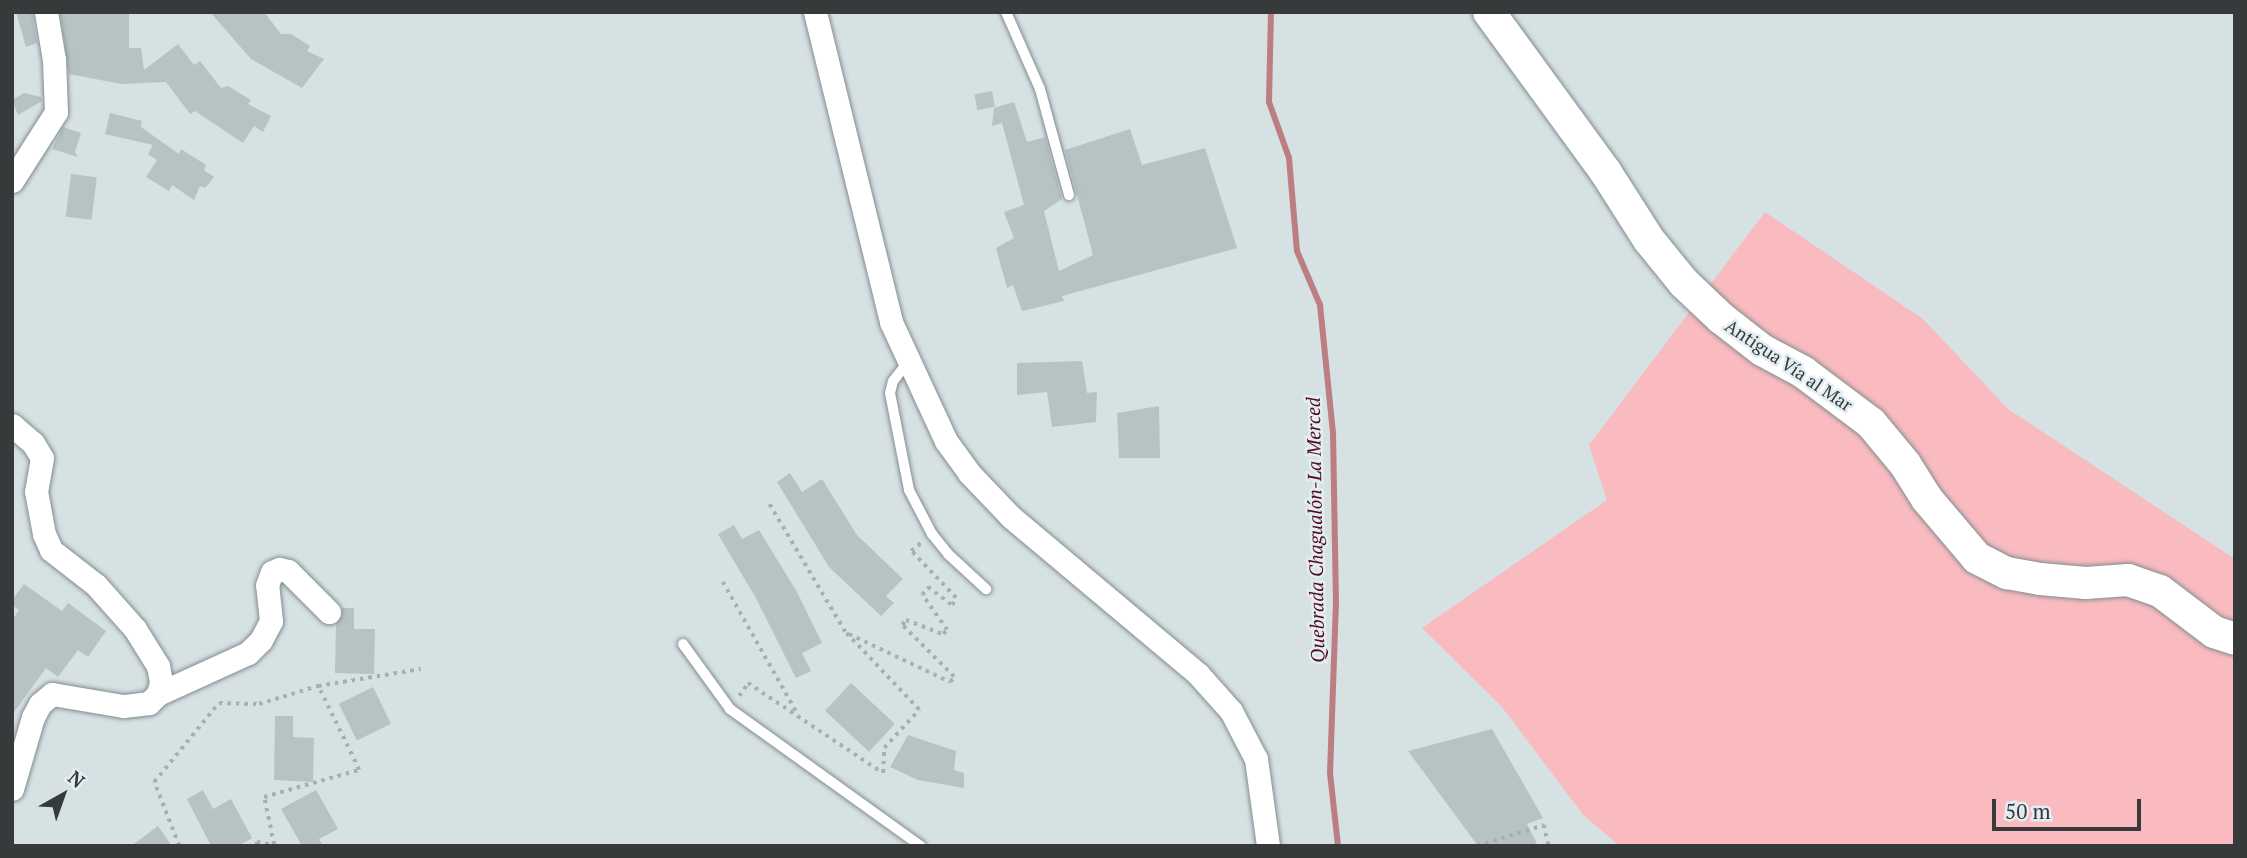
<!DOCTYPE html>
<meta charset="utf-8">
<style>
body{margin:0}
#map{position:relative;width:2247px;height:858px;overflow:hidden;background:#d6e1e4;font-family:"PT Serif",serif}
div>[style]{position:absolute}
[style*='--x']{left:calc(var(--x)*1px);top:calc(var(--y)*1px);width:calc(var(--w)*1px);rotate:calc(var(--a)*1deg)}
.green>*{inset:0;background:#f9bbbf}
.stream>*{height:6px;margin:-3px;padding:0 3px;transform-origin:3px;border-radius:3px;background:#bb7e82}
.building>*{inset:0;background:#b7c2c5;transform-origin:0 0}
.path>*{height:3.5px;margin-top:-1.75px;transform-origin:0;background:repeating-linear-gradient(90deg,#a6afb1 0 3.5px,transparent 0 8.5px)}
.roads{filter:drop-shadow(0 0 2px #838d90) drop-shadow(0 0 2px #838d90)}
.lane>*{height:10px;margin:-5px;padding:0 5px;transform-origin:5px;border-radius:5px;background:#fff}
.street>*{height:23px;margin:-11.5px;padding:0 11.5px;transform-origin:11.5px;border-radius:11.5px;background:#fff}
.secondary>*{height:32px;margin:-16px;padding:0 16px;transform-origin:16px;border-radius:16px;background:#fff}
span{translate:-50% -50%;white-space:nowrap;text-align:center;line-height:1.15;-webkit-text-stroke:5px #e3eef2;paint-order:stroke}
.street-label{font-size:18px;color:#363a3b}
.water-label{font-size:19px;color:#55091b;font-style:italic}
.frame{position:absolute;inset:0;border:14px solid #363a3b;pointer-events:none}
.north{position:absolute;left:28px;top:760px;width:70px;height:70px;-webkit-text-stroke:5px #e3eef2;paint-order:stroke;rotate:40deg;font-size:19px;font-weight:700;line-height:28px;text-align:center;color:#363a3b}
.north::after{content:'';display:block;margin:auto;width:24px;height:32px;background:#363a3b;clip-path:polygon(50% 0,100% 100%,50% 72%,0 100%)}
.scale{position:absolute;left:1992px;top:799px;width:149px;height:32px;box-sizing:border-box;border:4px solid #363a3b;border-top:0;padding-left:9px;font-size:21px;line-height:24px;white-space:nowrap;color:#363a3b;-webkit-text-stroke:5px #e3eef2;paint-order:stroke}
</style>
<div id="map">
<div class="green">
<i style="clip-path:polygon(1765px 212px,1923px 319px,2008px 409px,2235px 559px,2235px 846px,1620px 846px,1584px 816px,1502px 707px,1422px 628px,1607px 500px,1589px 445px)"></i>
</div>
<div class="stream">
<i style="--x:1271;--y:12;--w:90;--a:91.3"></i>
<i style="--x:1269;--y:102;--w:59;--a:70.3"></i>
<i style="--x:1289;--y:158;--w:93;--a:85.1"></i>
<i style="--x:1297;--y:251;--w:59;--a:66.9"></i>
<i style="--x:1320;--y:305;--w:128;--a:84.2"></i>
<i style="--x:1333;--y:432;--w:170;--a:89"></i>
<i style="--x:1336;--y:602;--w:171;--a:92"></i>
<i style="--x:1330;--y:773;--w:73;--a:83.7"></i>
</div>
<div class="building">
<i style="clip-path:polygon(16px 12px,32px 12px,37px 43px,26px 47px)"></i>
<i style="clip-path:polygon(60px 12px,129px 12px,129px 48px,141px 48px,144px 70px,178px 44px,194px 65px,200px 61px,221px 88px,228px 86px,251px 100px,248px 104px,271px 116px,263px 132px,254px 126px,243px 143px,195px 111px,190px 114px,166px 82px,121px 84px,69px 74px)"></i>
<i style="clip-path:polygon(210px 12px,264px 12px,281px 34px,291px 34px,310px 46px,307px 51px,324px 59px,302px 88px,251px 59px)"></i>
<i style="left:992px;top:91px;width:16px;height:18px;rotate:79deg"></i>
<i style="clip-path:polygon(24px 93px,41px 97px,42px 101px,18px 115px,12px 100px)"></i>
<i style="clip-path:polygon(1014px 102px,1027px 142px,1045px 137px,1062px 199px,1044px 211px,1059px 271px,1093px 255px,1065px 150px,1130px 129px,1142px 165px,1205px 148px,1237px 248px,1062px 296px,1064px 301px,1022px 311px,1013px 285px,1007px 288px,996px 248px,1014px 238px,1004px 212px,1024px 205px,1002px 123px,992px 126px,994px 108px)"></i>
<i style="clip-path:polygon(110px 113px,142px 121px,141px 127px,179px 154px,181px 149px,206px 165px,204px 170px,214px 177px,205px 188px,200px 186px,194px 200px,172px 185px,169px 191px,146px 177px,157px 160px,148px 154px,153px 145px,105px 134px)"></i>
<i style="clip-path:polygon(63px 127px,81px 133px,75px 152px,78px 157px,52px 149px)"></i>
<i style="left:71px;top:174px;width:26px;height:43px;rotate:7deg"></i>
<i style="clip-path:polygon(1082px 361px,1087px 393px,1097px 392px,1096px 422px,1052px 427px,1047px 392px,1017px 395px,1017px 363px)"></i>
<i style="clip-path:polygon(1159px 406px,1160px 458px,1119px 458px,1117px 413px)"></i>
<i style="clip-path:polygon(790px 473px,802px 492px,822px 479px,857px 535px,903px 579px,886px 596px,894px 603px,881px 616px,829px 567px,777px 482px)"></i>
<i style="clip-path:polygon(734px 525px,742px 539px,759px 530px,797px 592px,822px 643px,802px 653px,811px 671px,796px 678px,757px 600px,718px 534px)"></i>
<i style="clip-path:polygon(24px 584px,62px 611px,68px 603px,106px 631px,88px 657px,78px 650px,58px 677px,46px 668px,12px 715px,12px 620px,19px 610px,12px 605px,12px 600px)"></i>
<i style="clip-path:polygon(342px 608px,354px 608px,354px 629px,375px 629px,374px 674px,335px 673px,336px 624px,342px 616px)"></i>
<i style="left:851px;top:683px;width:60px;height:38px;rotate:43deg"></i>
<i style="left:373px;top:687px;width:41px;height:38px;rotate:64deg"></i>
<i style="clip-path:polygon(275px 716px,293px 716px,293px 737px,314px 738px,313px 782px,274px 780px)"></i>
<i style="clip-path:polygon(1492px 729px,1543px 818px,1527px 824px,1538px 846px,1478px 846px,1408px 751px)"></i>
<i style="clip-path:polygon(908px 735px,956px 751px,954px 770px,964px 773px,964px 788px,918px 780px,890px 767px)"></i>
<i style="clip-path:polygon(203px 790px,213px 809px,231px 799px,252px 838px,238px 846px,211px 846px,187px 799px)"></i>
<i style="clip-path:polygon(316px 790px,338px 829px,319px 839px,323px 846px,302px 846px,281px 809px)"></i>
<i style="clip-path:polygon(158px 826px,172px 846px,131px 846px)"></i>
</div>
<div class="path">
<i style="--x:723;--y:582;--w:148;--a:60.5"></i>
<i style="--x:849;--y:634;--w:112;--a:25.4"></i>
<i style="--x:950;--y:682;--w:6;--a:-51"></i>
<i style="--x:954;--y:677;--w:74;--a:-135"></i>
<i style="--x:902;--y:625;--w:6;--a:-51"></i>
<i style="--x:906;--y:620;--w:40;--a:21"></i>
<i style="--x:943;--y:634;--w:6;--a:-45"></i>
<i style="--x:947;--y:630;--w:43;--a:-125.5"></i>
<i style="--x:922;--y:595;--w:10;--a:-53"></i>
<i style="--x:928;--y:587;--w:30;--a:37"></i>
<i style="--x:952;--y:605;--w:8;--a:-60"></i>
<i style="--x:956;--y:598;--w:65;--a:-133.8"></i>
<i style="--x:911;--y:551;--w:14;--a:-39"></i>
<i style="--x:739;--y:696;--w:16;--a:-55"></i>
<i style="--x:748;--y:683;--w:162;--a:33.7"></i>
<i style="--x:883;--y:773;--w:25;--a:-88"></i>
<i style="--x:884;--y:748;--w:52;--a:-47.4"></i>
<i style="--x:919;--y:710;--w:108;--a:-133.5"></i>
<i style="--x:845;--y:632;--w:149;--a:-120.7"></i>
<i style="--x:179;--y:846;--w:69;--a:-111.3"></i>
<i style="--x:154;--y:782;--w:102;--a:-50.6"></i>
<i style="--x:219;--y:703;--w:40;--a:1.4"></i>
<i style="--x:259;--y:704;--w:62;--a:-17"></i>
<i style="--x:318;--y:686;--w:104;--a:-9.4"></i>
<i style="--x:256;--y:846;--w:4;--a:-76"></i>
<i style="--x:257;--y:842;--w:17;--a:10"></i>
<i style="--x:274;--y:845;--w:49;--a:-101.8"></i>
<i style="--x:264;--y:797;--w:99;--a:-15.9"></i>
<i style="--x:359;--y:770;--w:93;--a:-116"></i>
<i style="--x:1477;--y:846;--w:70;--a:-17.4"></i>
<i style="--x:1544;--y:825;--w:22;--a:77"></i>
</div>
<div class="roads">
<div class="lane">
<i style="--x:1006;--y:12;--w:84;--a:66.2"></i>
<i style="--x:1040;--y:89;--w:110;--a:74.7"></i>
<i style="--x:908;--y:362;--w:24;--a:128"></i>
<i style="--x:893;--y:381;--w:12;--a:104"></i>
<i style="--x:890;--y:393;--w:99;--a:78.9"></i>
<i style="--x:909;--y:490;--w:50;--a:62.4"></i>
<i style="--x:932;--y:534;--w:26;--a:51"></i>
<i style="--x:948;--y:554;--w:52;--a:42.6"></i>
<i style="--x:683;--y:644;--w:80;--a:54.1"></i>
<i style="--x:730;--y:709;--w:235;--a:35.7"></i>
</div>
<div class="street">
<i style="--x:815;--y:12;--w:319;--a:76.2"></i>
<i style="--x:891;--y:322;--w:131;--a:65.2"></i>
<i style="--x:946;--y:441;--w:39;--a:54"></i>
<i style="--x:969;--y:473;--w:61;--a:46.3"></i>
<i style="--x:1011;--y:517;--w:244;--a:40"></i>
<i style="--x:1198;--y:674;--w:50;--a:48.3"></i>
<i style="--x:1231;--y:711;--w:54;--a:62.5"></i>
<i style="--x:1256;--y:759;--w:88;--a:82.1"></i>
<i style="--x:12;--y:181;--w:82;--a:-57.5"></i>
<i style="--x:56;--y:112;--w:52;--a:-92.2"></i>
<i style="--x:54;--y:60;--w:49;--a:-99.5"></i>
<i style="--x:12;--y:425;--w:28;--a:41"></i>
<i style="--x:33;--y:443;--w:17;--a:59"></i>
<i style="--x:42;--y:458;--w:34;--a:100"></i>
<i style="--x:36;--y:491;--w:44;--a:79.5"></i>
<i style="--x:44;--y:534;--w:17;--a:66"></i>
<i style="--x:51;--y:550;--w:57;--a:37.9"></i>
<i style="--x:96;--y:585;--w:59;--a:48.4"></i>
<i style="--x:135;--y:629;--w:44;--a:58.1"></i>
<i style="--x:158;--y:666;--w:16;--a:79"></i>
<i style="--x:161;--y:682;--w:12;--a:104"></i>
<i style="--x:158;--y:694;--w:13;--a:135"></i>
<i style="--x:149;--y:703;--w:26;--a:173"></i>
<i style="--x:123;--y:706;--w:72;--a:-170.4"></i>
<i style="--x:52;--y:694;--w:16;--a:140"></i>
<i style="--x:40;--y:704;--w:15;--a:118"></i>
<i style="--x:33;--y:717;--w:75;--a:106.3"></i>
<i style="--x:158;--y:694;--w:99;--a:-24.5"></i>
<i style="--x:248;--y:653;--w:18;--a:-45"></i>
<i style="--x:261;--y:640;--w:21;--a:-62"></i>
<i style="--x:271;--y:621;--w:36;--a:-96"></i>
<i style="--x:267;--y:585;--w:14;--a:-69"></i>
<i style="--x:272;--y:572;--w:8;--a:-23"></i>
<i style="--x:279;--y:569;--w:9;--a:13"></i>
<i style="--x:288;--y:571;--w:58;--a:45"></i>
</div>
<div class="secondary">
<i style="--x:1489;--y:12;--w:197;--a:53.9"></i>
<i style="--x:1605;--y:171;--w:82;--a:57.5"></i>
<i style="--x:1649;--y:240;--w:55;--a:50.9"></i>
<i style="--x:1684;--y:283;--w:51;--a:43.4"></i>
<i style="--x:1721;--y:318;--w:52;--a:38"></i>
<i style="--x:1762;--y:350;--w:47;--a:28.2"></i>
<i style="--x:1803;--y:372;--w:85;--a:36.9"></i>
<i style="--x:1871;--y:423;--w:53;--a:50.3"></i>
<i style="--x:1905;--y:464;--w:41;--a:57.8"></i>
<i style="--x:1927;--y:499;--w:77;--a:49.7"></i>
<i style="--x:1977;--y:558;--w:34;--a:27"></i>
<i style="--x:2007;--y:573;--w:34;--a:10"></i>
<i style="--x:2040;--y:579;--w:46;--a:5"></i>
<i style="--x:2086;--y:583;--w:42;--a:-4.1"></i>
<i style="--x:2128;--y:580;--w:34;--a:19"></i>
<i style="--x:2160;--y:591;--w:68;--a:37.2"></i>
<i style="--x:2214;--y:632;--w:22;--a:18"></i>
</div>
</div>
<div class="street-label">
<span style="left:1789px;top:365px;rotate:34deg">Antigua Vía al Mar</span>
</div>
<div class="water-label">
<span style="left:1315px;top:530px;rotate:-91deg">Quebrada Chagualón-La Merced</span>
</div>
<div class="frame"></div>
<div class="north">N</div>
<div class="scale">50 m</div>
</div>
